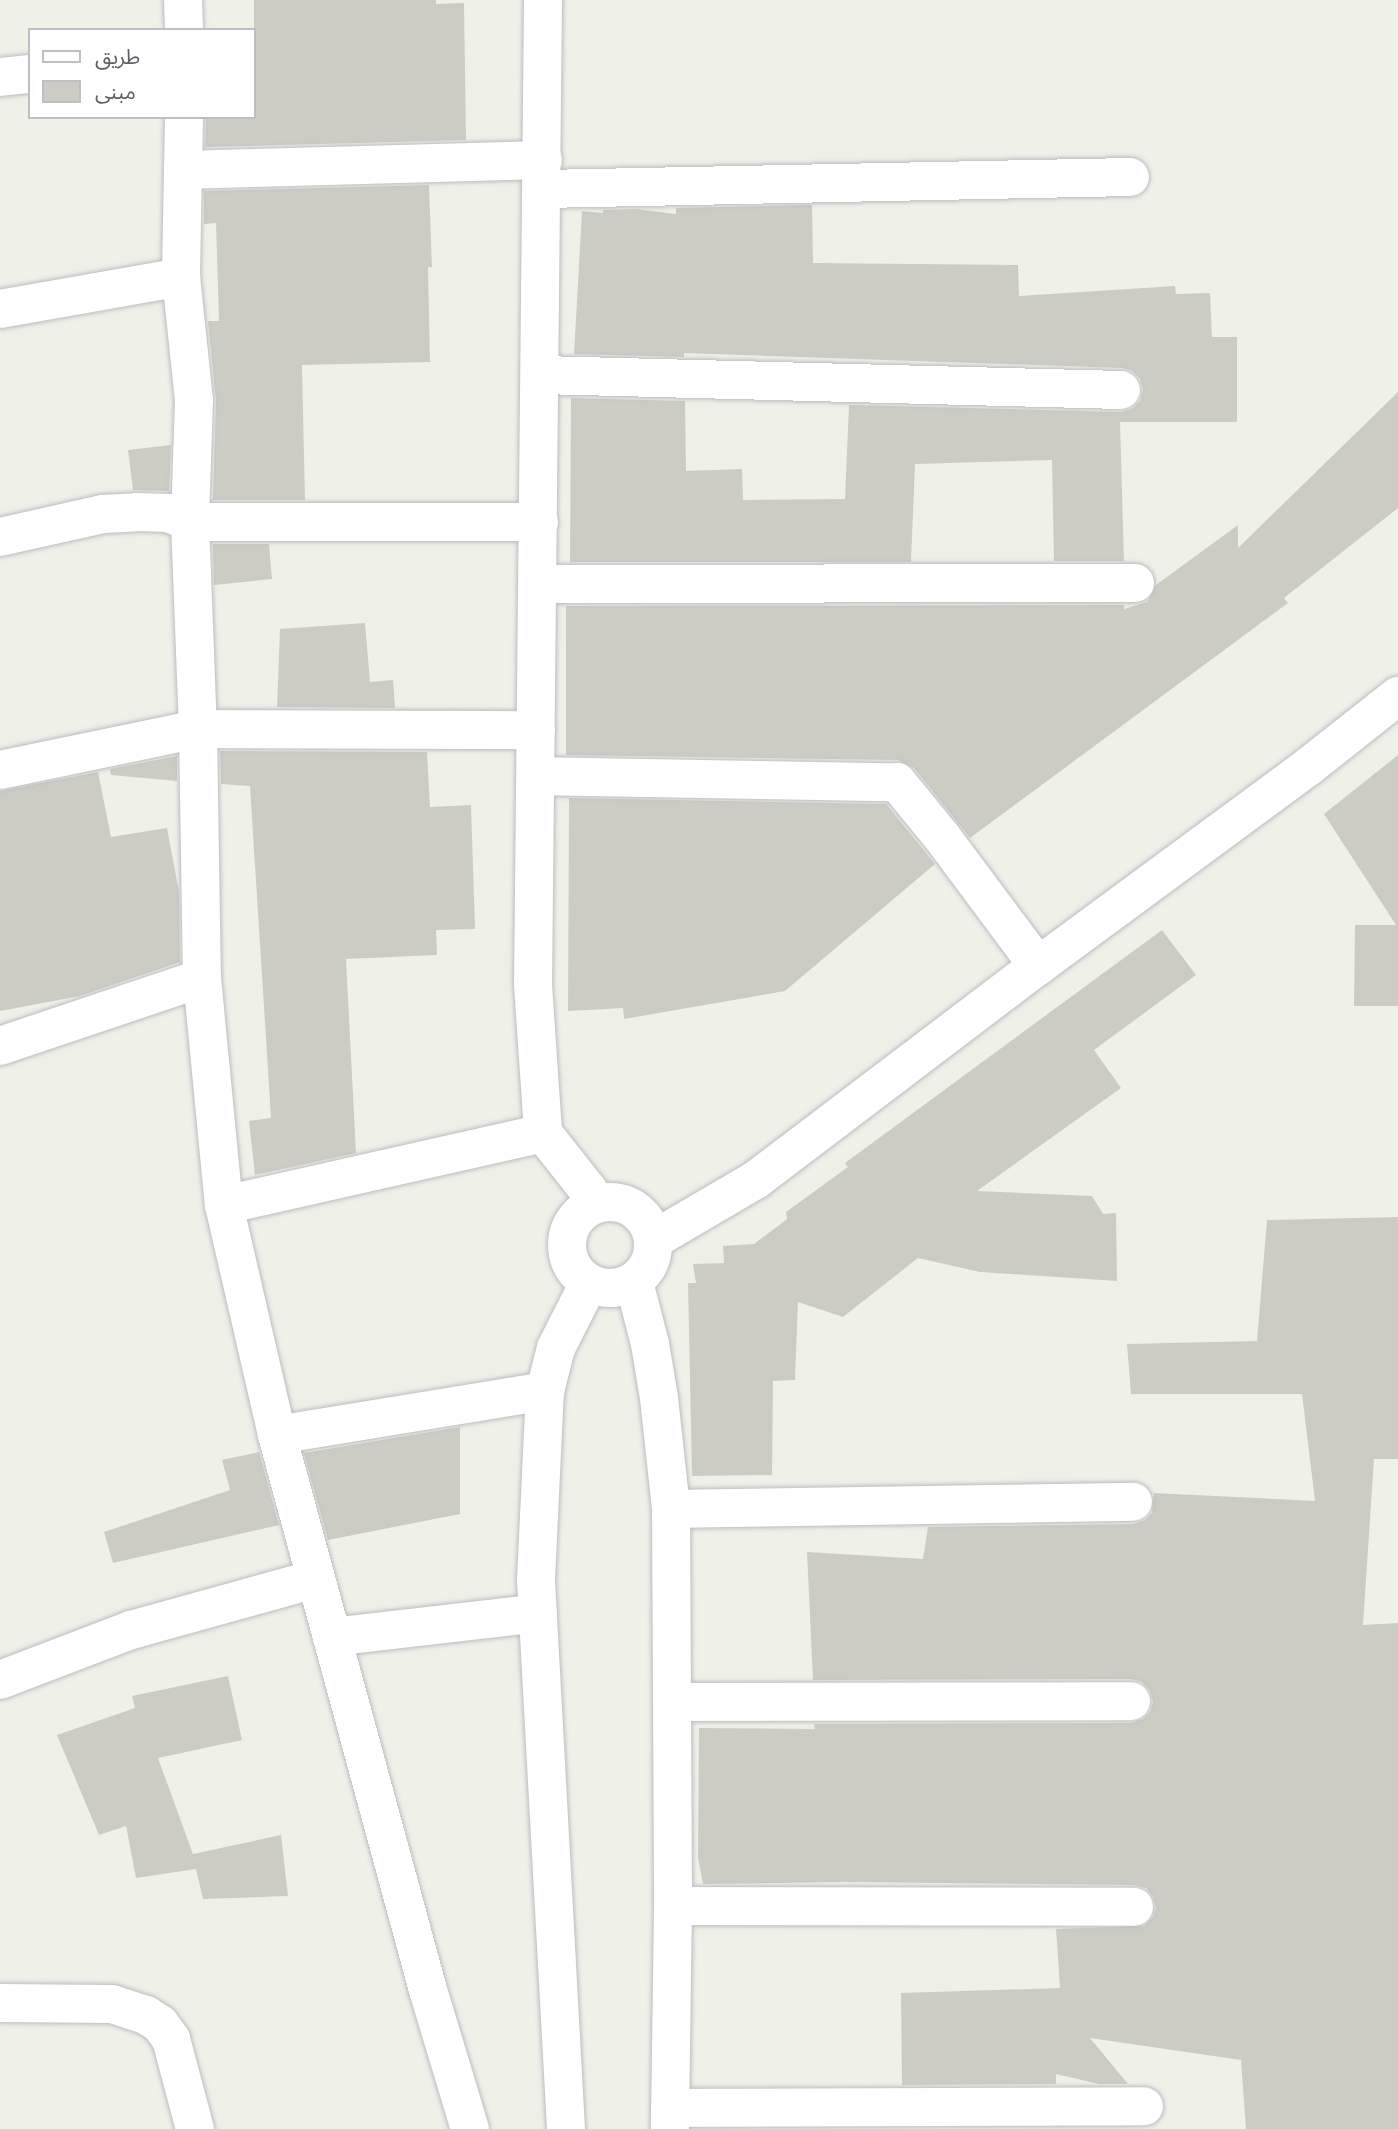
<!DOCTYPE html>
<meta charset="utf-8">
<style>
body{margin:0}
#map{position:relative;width:1398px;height:2129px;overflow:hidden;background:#eff1e8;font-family:"Roboto Condensed","Noto Sans Arabic",sans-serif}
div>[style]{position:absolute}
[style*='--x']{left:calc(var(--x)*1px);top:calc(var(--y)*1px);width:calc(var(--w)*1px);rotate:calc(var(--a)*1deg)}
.building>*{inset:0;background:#ccccc4}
.roads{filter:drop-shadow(0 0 2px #bcbcc3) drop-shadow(0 0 2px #bcbcc3)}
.minor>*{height:38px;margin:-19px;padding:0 19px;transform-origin:19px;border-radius:19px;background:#fff}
.minor>.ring{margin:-19px;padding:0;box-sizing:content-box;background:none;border:38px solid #fff;border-radius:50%}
span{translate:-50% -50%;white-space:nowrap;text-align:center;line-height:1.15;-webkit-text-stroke:7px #fff;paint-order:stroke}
.legend{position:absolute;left:28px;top:28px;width:228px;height:91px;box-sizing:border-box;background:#fff;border:2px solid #bfbfc3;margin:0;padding:9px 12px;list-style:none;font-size:21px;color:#5f5f68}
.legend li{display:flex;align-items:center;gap:14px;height:35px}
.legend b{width:35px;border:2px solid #bfbfc3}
</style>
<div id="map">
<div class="building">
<i style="clip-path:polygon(254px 0,436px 0,436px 4px,464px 3px,466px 140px,205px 147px,206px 117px,254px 117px)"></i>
<i style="clip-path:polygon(429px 185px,432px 267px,428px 267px,430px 362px,302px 365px,305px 500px,213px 500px,216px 401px,208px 321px,219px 321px,216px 223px,204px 224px,204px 191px)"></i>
<i style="clip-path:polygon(812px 205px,813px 263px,1018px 265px,1019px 296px,1175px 286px,1176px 294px,1210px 293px,1212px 337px,1237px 337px,1237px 422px,1120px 422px,1124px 561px,1054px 561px,1052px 460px,915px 464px,911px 562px,570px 562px,571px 398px,685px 401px,686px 471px,742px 469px,743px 500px,845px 499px,849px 405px,1120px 412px,1132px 409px,1140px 401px,1143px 390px,1140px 379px,1132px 371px,1122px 368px,684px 353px,684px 357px,574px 354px,582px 211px,603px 213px,603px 210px,636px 209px,676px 214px,676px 208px)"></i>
<i style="clip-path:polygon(1398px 392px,1398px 508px,1284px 598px,1288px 603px,970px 838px,914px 768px,898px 760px,566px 755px,566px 606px,1124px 605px,1124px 609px,1147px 602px,1156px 585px,1238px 525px,1238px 548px)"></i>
<i style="clip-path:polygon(171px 445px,169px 491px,133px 490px,128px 450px)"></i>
<i style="clip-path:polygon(213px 544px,269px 544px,272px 579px,214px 585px)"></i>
<i style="clip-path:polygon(365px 623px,370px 682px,393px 680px,395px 708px,277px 707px,280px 629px)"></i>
<i style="clip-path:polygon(220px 751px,427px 752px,430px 807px,471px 805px,475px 929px,436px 930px,437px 955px,346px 959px,356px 1153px,255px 1175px,249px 1121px,271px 1118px,250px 786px,221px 784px)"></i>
<i style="clip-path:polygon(1398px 755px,1398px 1006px,1354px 1006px,1355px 925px,1396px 925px,1324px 814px)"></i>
<i style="clip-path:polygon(177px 756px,177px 781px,111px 775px,110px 769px)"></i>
<i style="clip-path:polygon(98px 772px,111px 837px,167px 828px,179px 892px,180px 962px,80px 996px,0 1011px,0 791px)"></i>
<i style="clip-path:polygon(569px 798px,886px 804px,935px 864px,785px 991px,624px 1019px,623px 1008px,568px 1011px)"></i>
<i style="clip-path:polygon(1162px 930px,1196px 975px,1094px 1050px,1121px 1088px,977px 1191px,1092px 1196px,1103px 1214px,1116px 1213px,1117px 1281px,980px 1272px,918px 1258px,843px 1317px,798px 1302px,795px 1380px,773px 1381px,772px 1475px,692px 1476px,688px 1283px,696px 1283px,693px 1264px,724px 1263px,723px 1246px,754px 1244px,787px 1219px,786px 1212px,848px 1167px,845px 1163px)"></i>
<i style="clip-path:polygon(1398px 1217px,1398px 1459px,1374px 1459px,1363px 1625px,1398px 1623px,1398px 2129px,1246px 2129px,1241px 2060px,1090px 2038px,1128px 2084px,1099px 2084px,1056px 2074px,1056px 2084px,902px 2085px,901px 1993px,1060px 1988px,1056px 1929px,1144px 1926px,1153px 1917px,1156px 1908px,1153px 1897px,1146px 1888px,1134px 1885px,846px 1882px,703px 1884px,698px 1858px,699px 1728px,815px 1729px,814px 1724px,1131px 1723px,1143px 1719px,1150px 1712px,1153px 1702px,1150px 1691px,1142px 1682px,1131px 1679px,813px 1680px,807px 1552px,923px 1559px,928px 1527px,1134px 1524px,1145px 1520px,1152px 1513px,1154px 1493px,1315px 1501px,1302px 1394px,1131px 1394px,1127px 1344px,1257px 1341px,1267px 1220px)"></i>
<i style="clip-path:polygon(460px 1427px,460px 1514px,328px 1540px,304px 1453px)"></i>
<i style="clip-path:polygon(259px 1452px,279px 1525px,113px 1563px,104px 1532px,230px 1490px,222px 1460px)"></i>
<i style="clip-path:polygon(228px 1676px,242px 1740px,158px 1758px,193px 1854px,281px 1835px,288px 1896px,203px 1899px,196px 1869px,136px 1878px,126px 1826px,99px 1835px,57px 1735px,135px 1708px,132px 1696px)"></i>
</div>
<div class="roads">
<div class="minor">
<i style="--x:183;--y:0;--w:30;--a:88"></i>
<i style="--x:543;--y:0;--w:985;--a:90.58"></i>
<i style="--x:533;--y:985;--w:148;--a:86.1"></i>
<i style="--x:543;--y:1133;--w:73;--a:51.7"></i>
<i style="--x:588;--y:1190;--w:16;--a:68"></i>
<i style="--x:0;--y:77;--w:30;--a:-6"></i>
<i style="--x:184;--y:117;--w:160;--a:91.1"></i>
<i style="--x:181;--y:277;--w:124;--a:84"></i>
<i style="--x:194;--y:400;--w:122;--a:91.9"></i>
<i style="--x:190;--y:522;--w:207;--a:87.8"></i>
<i style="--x:198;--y:729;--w:249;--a:89.1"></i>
<i style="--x:202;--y:978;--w:228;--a:84.5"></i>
<i style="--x:224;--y:1205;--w:236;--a:77"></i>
<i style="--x:277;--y:1435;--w:575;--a:74.78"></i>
<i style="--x:428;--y:1990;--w:145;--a:73.2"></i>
<i style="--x:183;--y:170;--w:360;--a:-1.6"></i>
<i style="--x:543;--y:189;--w:587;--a:-1.17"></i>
<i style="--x:0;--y:309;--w:184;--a:-10"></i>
<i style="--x:541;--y:375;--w:580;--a:1.48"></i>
<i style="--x:0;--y:537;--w:106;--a:-12.6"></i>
<i style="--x:103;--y:514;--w:34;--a:-3"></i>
<i style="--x:137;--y:512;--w:31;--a:2"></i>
<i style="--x:168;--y:513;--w:24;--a:22"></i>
<i style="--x:190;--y:522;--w:349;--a:0"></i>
<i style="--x:538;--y:584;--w:597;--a:-0.1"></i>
<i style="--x:0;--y:770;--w:202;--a:-11.7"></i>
<i style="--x:198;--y:729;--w:338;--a:0.2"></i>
<i style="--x:536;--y:776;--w:361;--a:1"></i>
<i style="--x:897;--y:782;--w:71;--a:50.7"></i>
<i style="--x:942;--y:837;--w:161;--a:53.3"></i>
<i style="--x:0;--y:1046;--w:213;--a:-18.6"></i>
<i class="ring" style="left:567px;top:1202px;width:48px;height:48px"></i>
<i style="--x:224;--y:1205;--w:327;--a:-12.7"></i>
<i style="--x:653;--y:1240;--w:121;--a:-30.4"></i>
<i style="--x:757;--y:1179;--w:353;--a:-37.2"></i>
<i style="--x:1038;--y:966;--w:335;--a:-36.4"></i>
<i style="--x:1308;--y:767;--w:115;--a:-38.3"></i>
<i style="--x:634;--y:1282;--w:64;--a:75.5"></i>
<i style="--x:650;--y:1344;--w:55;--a:80.5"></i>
<i style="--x:659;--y:1398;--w:112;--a:83.8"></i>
<i style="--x:671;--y:1509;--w:397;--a:89.7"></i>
<i style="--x:673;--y:1906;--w:223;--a:90.8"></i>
<i style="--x:277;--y:1435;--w:272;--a:-9.3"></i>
<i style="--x:671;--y:1509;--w:462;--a:-0.9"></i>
<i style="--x:332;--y:1637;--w:207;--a:-6.6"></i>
<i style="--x:0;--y:1680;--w:140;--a:-20.9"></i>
<i style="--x:131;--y:1630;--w:191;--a:-15.5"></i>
<i style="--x:672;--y:1702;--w:459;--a:-0.1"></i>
<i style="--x:673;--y:1906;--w:461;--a:0.1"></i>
<i style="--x:0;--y:2003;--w:112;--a:0.5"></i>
<i style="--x:112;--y:2004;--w:36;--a:18"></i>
<i style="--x:146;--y:2015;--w:17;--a:33"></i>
<i style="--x:160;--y:2024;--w:19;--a:54"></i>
<i style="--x:171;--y:2039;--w:93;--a:75.1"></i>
<i style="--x:670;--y:2108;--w:474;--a:-0.2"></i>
<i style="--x:566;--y:2129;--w:550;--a:-93.13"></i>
<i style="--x:536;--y:1580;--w:189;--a:-87.3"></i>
<i style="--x:545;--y:1391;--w:44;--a:-75.7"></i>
<i style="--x:556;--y:1348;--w:73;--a:-63.1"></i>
</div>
</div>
<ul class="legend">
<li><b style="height:9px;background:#fff"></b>طريق</li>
<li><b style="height:19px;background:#ccccc4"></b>مبنى</li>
</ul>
</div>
